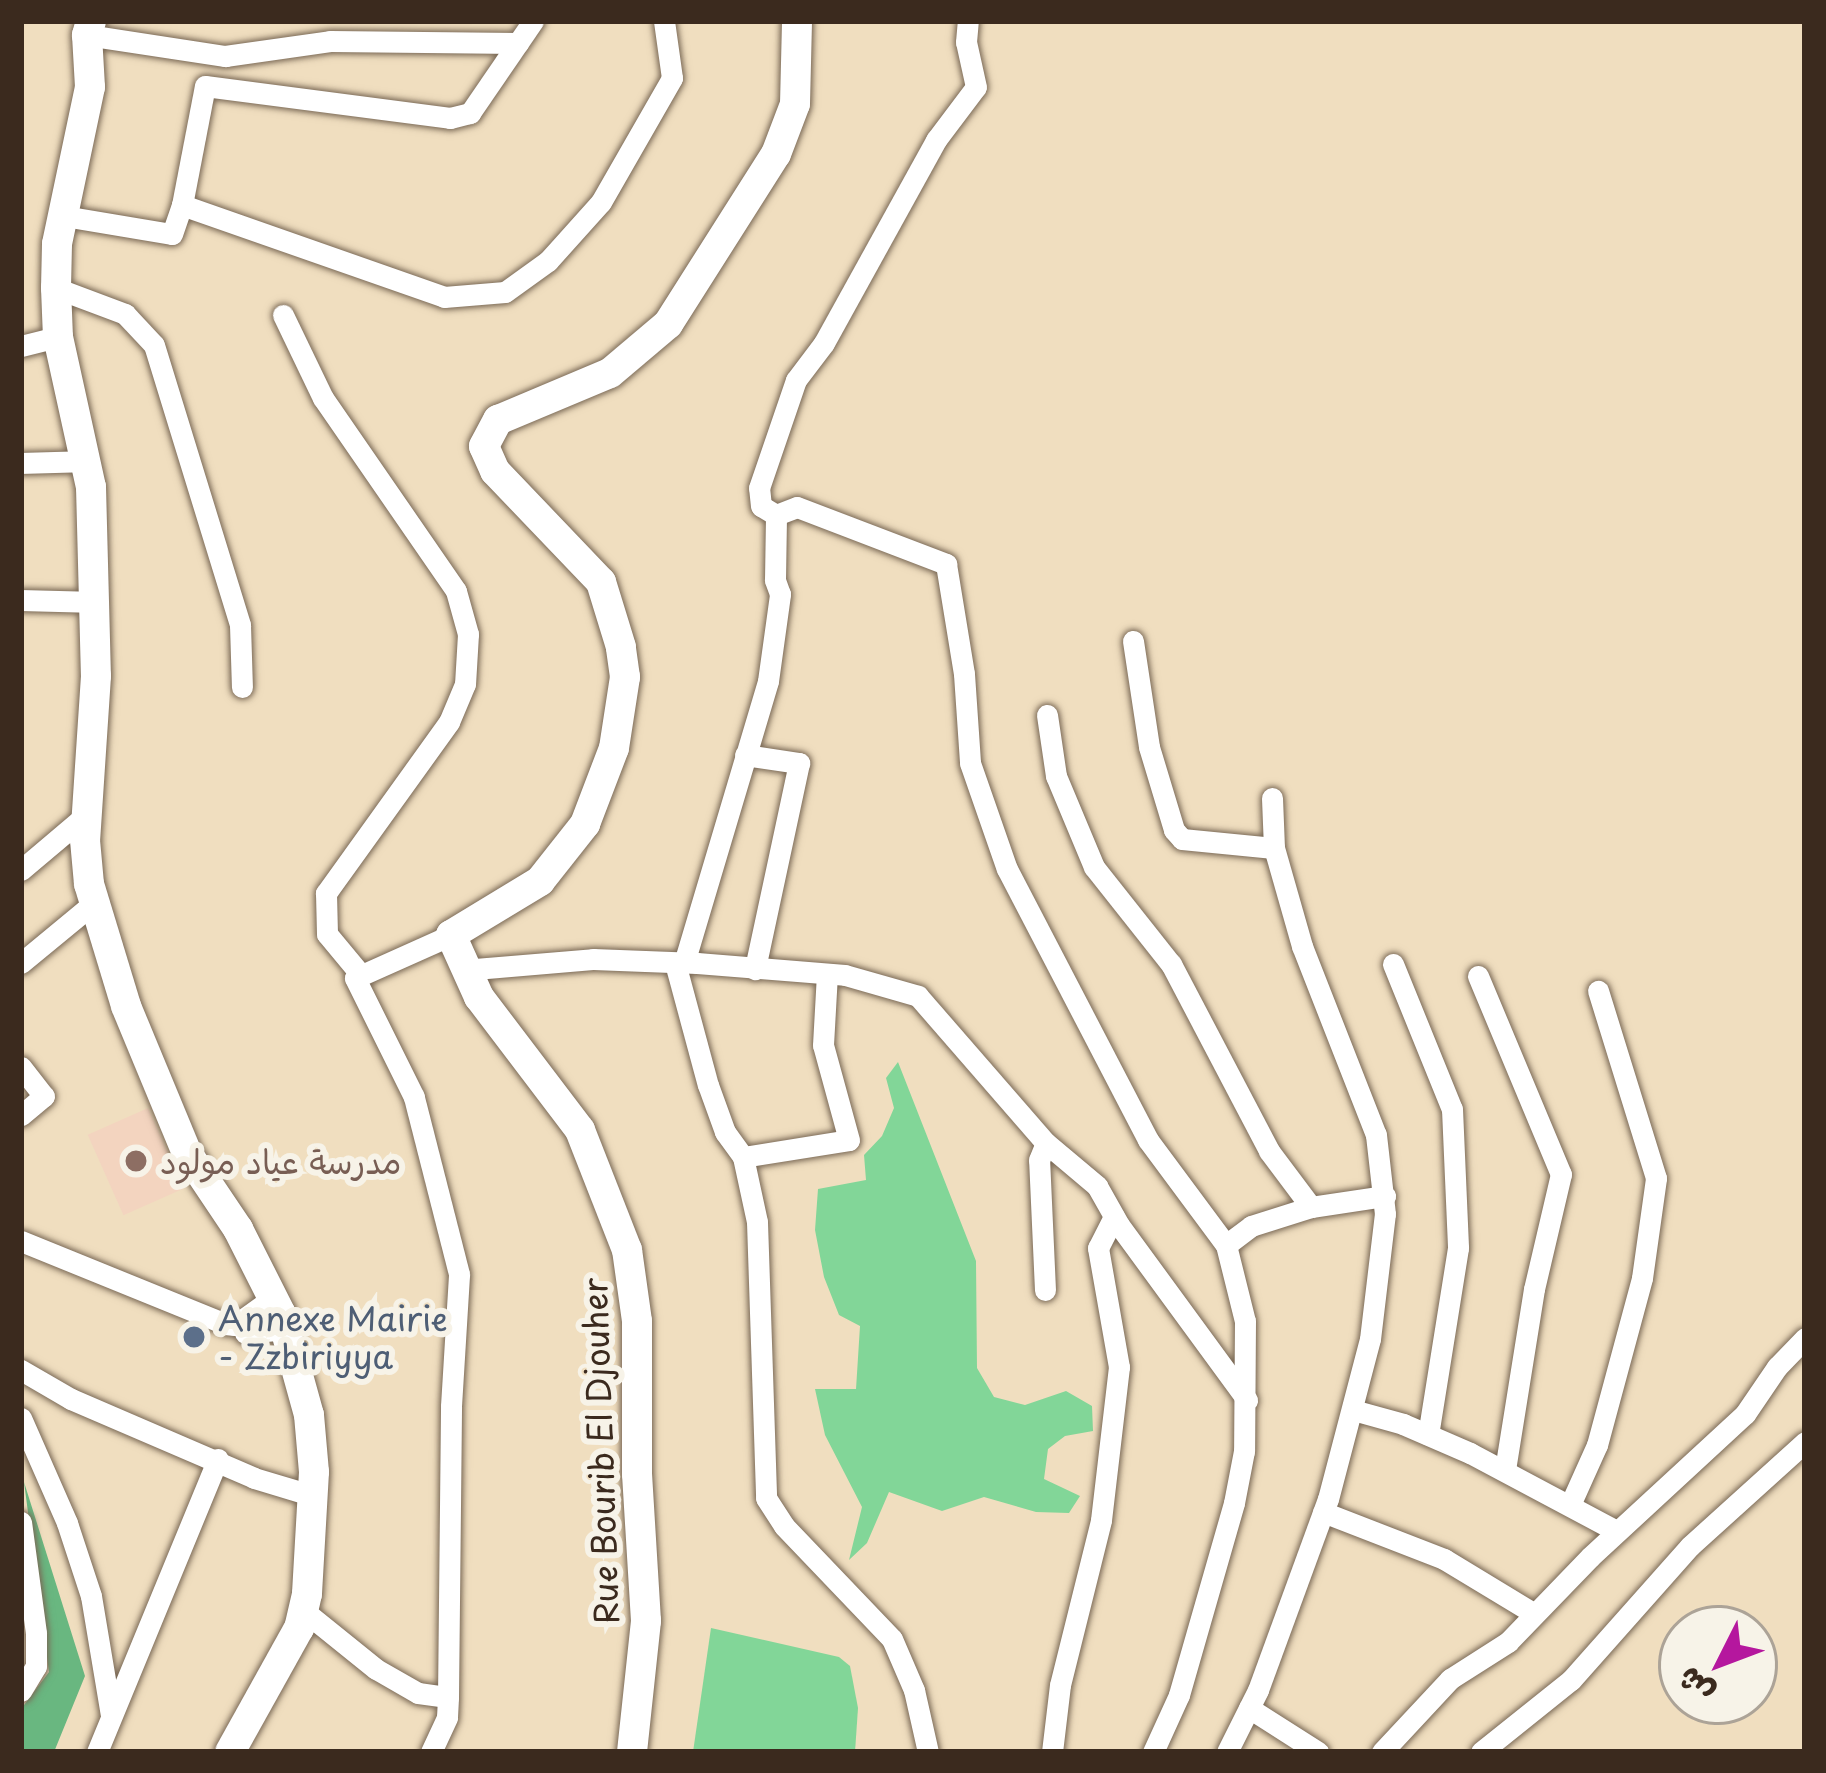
<!DOCTYPE html>
<meta charset="utf-8">
<style>
body{margin:0}
#map{position:relative;width:1826px;height:1773px;overflow:hidden;background:#f0debf;font-family:"Playpen Sans","Playpen Sans Arabic",sans-serif}
div>[style]{position:absolute}
[style*='--x']{left:calc(var(--x)*1px);top:calc(var(--y)*1px);width:calc(var(--w)*1px);rotate:calc(var(--a)*1deg)}
.built>*{inset:0;background:#f3d4bf;transform-origin:0 0}
.green>*{inset:0;background:#82d698}
.forest>*{inset:0;background:#69b780}
.roads{filter:drop-shadow(0 0 3px #7a6956) drop-shadow(0 0 3px #7a6956)}
.street>*{height:21px;margin:-10.5px;padding:0 10.5px;transform-origin:10.5px;border-radius:10.5px;background:#fff}
.secondary>*{height:30px;margin:-15px;padding:0 15px;transform-origin:15px;border-radius:15px;background:#fff}
.dots>*{width:33px;height:33px;translate:-50% -50%;box-sizing:border-box;border:6px solid #f7f3e8;border-radius:50%}
span{translate:-50% -50%;white-space:nowrap;text-align:center;line-height:1.15;-webkit-text-stroke:12px #f7f3e8;paint-order:stroke}
.education-label{font-size:33px;color:#785e54}
.left{translate:0 -50%;text-align:left}
.service-label{font-size:33px;color:#4e5e75}
.street-label{font-size:33px;color:#3b2a1e}
.frame{position:absolute;inset:0;border:24px solid #3b2a1e;pointer-events:none}
.north{position:absolute;left:1658px;top:1605px;width:120px;height:120px;box-sizing:border-box;background:#f7f3e8;border:3px solid #aca397;border-radius:50%;rotate:228deg;font-size:33px;font-weight:700;line-height:48px;text-align:center;color:#3b2a1e}
.north::after{content:'';display:block;margin:auto;width:42px;height:54px;background:#b5179e;clip-path:polygon(50% 0,100% 100%,50% 72%,0 100%)}
</style>
<div id="map">
<div class="built">
<i style="left:148px;top:1108px;width:88px;height:66px;rotate:66deg"></i>
</div>
<div class="green">
<i style="clip-path:polygon(898px 1062px,976px 1261px,977px 1368px,994px 1397px,1025px 1405px,1066px 1391px,1092px 1406px,1093px 1431px,1065px 1436px,1048px 1449px,1044px 1479px,1080px 1496px,1069px 1513px,1036px 1512px,984px 1497px,942px 1511px,889px 1492px,867px 1543px,849px 1560px,862px 1507px,825px 1435px,815px 1389px,856px 1389px,860px 1326px,839px 1315px,824px 1277px,815px 1230px,818px 1189px,866px 1180px,864px 1155px,882px 1136px,894px 1108px,886px 1078px)"></i>
<i style="clip-path:polygon(711px 1628px,839px 1657px,850px 1666px,858px 1708px,855px 1752px,693px 1752px)"></i>
</div>
<div class="forest">
<i style="clip-path:polygon(24px 1482px,85px 1676px,54px 1752px,21px 1752px,21px 1709px,49px 1672px)"></i>
</div>
<div class="roads">
<div class="street">
<i style="--x:87;--y:35;--w:140;--a:8.7"></i>
<i style="--x:225;--y:56;--w:106;--a:-8.1"></i>
<i style="--x:330;--y:41;--w:188;--a:0.6"></i>
<i style="--x:182;--y:205;--w:121;--a:-79.1"></i>
<i style="--x:205;--y:86;--w:247;--a:7.4"></i>
<i style="--x:450;--y:118;--w:21;--a:-14"></i>
<i style="--x:470;--y:113;--w:112;--a:-55.6"></i>
<i style="--x:64;--y:216;--w:109;--a:9.5"></i>
<i style="--x:172;--y:234;--w:31;--a:-71"></i>
<i style="--x:182;--y:205;--w:278;--a:19.3"></i>
<i style="--x:444;--y:297;--w:61;--a:-4.7"></i>
<i style="--x:505;--y:292;--w:53;--a:-35.8"></i>
<i style="--x:548;--y:261;--w:79;--a:-48.1"></i>
<i style="--x:601;--y:202;--w:143;--a:-60.2"></i>
<i style="--x:672;--y:78;--w:58;--a:-98"></i>
<i style="--x:56;--y:288;--w:74;--a:20.6"></i>
<i style="--x:125;--y:314;--w:42;--a:46.9"></i>
<i style="--x:154;--y:345;--w:293;--a:72.9"></i>
<i style="--x:240;--y:625;--w:62;--a:88.2"></i>
<i style="--x:283;--y:315;--w:92;--a:64.3"></i>
<i style="--x:323;--y:398;--w:234;--a:55.4"></i>
<i style="--x:456;--y:591;--w:45;--a:74.4"></i>
<i style="--x:468;--y:634;--w:50;--a:93.4"></i>
<i style="--x:465;--y:684;--w:41;--a:112.8"></i>
<i style="--x:449;--y:722;--w:211;--a:125.7"></i>
<i style="--x:326;--y:893;--w:41;--a:88.6"></i>
<i style="--x:327;--y:934;--w:53;--a:50.3"></i>
<i style="--x:21;--y:346;--w:38;--a:-14"></i>
<i style="--x:21;--y:463;--w:67;--a:-1.7"></i>
<i style="--x:776;--y:515;--w:22;--a:-21"></i>
<i style="--x:797;--y:507;--w:160;--a:20.9"></i>
<i style="--x:946;--y:564;--w:111;--a:80.7"></i>
<i style="--x:964;--y:674;--w:89;--a:86.1"></i>
<i style="--x:970;--y:763;--w:112;--a:70.8"></i>
<i style="--x:1007;--y:869;--w:305;--a:62.5"></i>
<i style="--x:1148;--y:1140;--w:131;--a:53.4"></i>
<i style="--x:1226;--y:1245;--w:78;--a:76"></i>
<i style="--x:1245;--y:1321;--w:130;--a:90.4"></i>
<i style="--x:1244;--y:1451;--w:53;--a:100.9"></i>
<i style="--x:1234;--y:1503;--w:200;--a:106"></i>
<i style="--x:1179;--y:1695;--w:63;--a:114.5"></i>
<i style="--x:776;--y:515;--w:17;--a:-149"></i>
<i style="--x:761;--y:506;--w:18;--a:-96"></i>
<i style="--x:759;--y:488;--w:114;--a:-71.1"></i>
<i style="--x:796;--y:380;--w:46;--a:-52.9"></i>
<i style="--x:824;--y:343;--w:232;--a:-61.1"></i>
<i style="--x:936;--y:140;--w:66;--a:-53"></i>
<i style="--x:976;--y:87;--w:46;--a:-102.5"></i>
<i style="--x:966;--y:42;--w:21;--a:-85"></i>
<i style="--x:21;--y:600;--w:75;--a:1.5"></i>
<i style="--x:1133;--y:641;--w:107;--a:81.4"></i>
<i style="--x:1149;--y:747;--w:87;--a:73.2"></i>
<i style="--x:1174;--y:830;--w:12;--a:48"></i>
<i style="--x:1182;--y:839;--w:92;--a:5.6"></i>
<i style="--x:1274;--y:848;--w:50;--a:-92.3"></i>
<i style="--x:1047;--y:715;--w:62;--a:81.6"></i>
<i style="--x:1056;--y:776;--w:99;--a:67.3"></i>
<i style="--x:1094;--y:867;--w:124;--a:51.6"></i>
<i style="--x:1171;--y:964;--w:211;--a:62.3"></i>
<i style="--x:1269;--y:1151;--w:70;--a:53.1"></i>
<i style="--x:745;--y:755;--w:55;--a:8.4"></i>
<i style="--x:799;--y:763;--w:211;--a:102.1"></i>
<i style="--x:21;--y:870;--w:85;--a:-40.2"></i>
<i style="--x:21;--y:963;--w:96;--a:-39.5"></i>
<i style="--x:675;--y:963;--w:126;--a:74.9"></i>
<i style="--x:708;--y:1085;--w:50;--a:70.1"></i>
<i style="--x:725;--y:1132;--w:31;--a:54"></i>
<i style="--x:743;--y:1157;--w:66;--a:77.8"></i>
<i style="--x:757;--y:1222;--w:276;--a:88.1"></i>
<i style="--x:766;--y:1498;--w:33;--a:57"></i>
<i style="--x:784;--y:1526;--w:156;--a:46.3"></i>
<i style="--x:892;--y:1639;--w:56;--a:66.7"></i>
<i style="--x:914;--y:1690;--w:64;--a:77.3"></i>
<i style="--x:684;--y:963;--w:294;--a:-73.4"></i>
<i style="--x:768;--y:681;--w:88;--a:-82.1"></i>
<i style="--x:780;--y:594;--w:15;--a:-110"></i>
<i style="--x:775;--y:580;--w:65;--a:-89.1"></i>
<i style="--x:1393;--y:964;--w:157;--a:67.9"></i>
<i style="--x:1452;--y:1109;--w:139;--a:87.5"></i>
<i style="--x:1458;--y:1248;--w:189;--a:99.1"></i>
<i style="--x:463;--y:970;--w:130;--a:-4.8"></i>
<i style="--x:593;--y:959;--w:104;--a:2.2"></i>
<i style="--x:697;--y:963;--w:148;--a:4.6"></i>
<i style="--x:845;--y:975;--w:76;--a:16"></i>
<i style="--x:918;--y:996;--w:195;--a:49"></i>
<i style="--x:1046;--y:1143;--w:67;--a:40.1"></i>
<i style="--x:1097;--y:1186;--w:45;--a:60.6"></i>
<i style="--x:1119;--y:1225;--w:217;--a:53.8"></i>
<i style="--x:1478;--y:976;--w:215;--a:67.3"></i>
<i style="--x:1561;--y:1174;--w:118;--a:103.2"></i>
<i style="--x:1534;--y:1289;--w:184;--a:99.1"></i>
<i style="--x:21;--y:1067;--w:37;--a:52"></i>
<i style="--x:44;--y:1096;--w:30;--a:140"></i>
<i style="--x:743;--y:1157;--w:107;--a:-9.1"></i>
<i style="--x:849;--y:1140;--w:98;--a:-105.3"></i>
<i style="--x:823;--y:1045;--w:71;--a:-86.8"></i>
<i style="--x:21;--y:1241;--w:220;--a:22.1"></i>
<i style="--x:225;--y:1324;--w:10;--a:6"></i>
<i style="--x:235;--y:1325;--w:48;--a:-35.7"></i>
<i style="--x:1226;--y:1245;--w:31;--a:-37"></i>
<i style="--x:1251;--y:1226;--w:63;--a:-17.6"></i>
<i style="--x:1311;--y:1207;--w:75;--a:-8.5"></i>
<i style="--x:1045;--y:1290;--w:130;--a:-92.6"></i>
<i style="--x:1039;--y:1160;--w:18;--a:-68"></i>
<i style="--x:245;--y:1333;--w:41;--a:-5.6"></i>
<i style="--x:21;--y:1370;--w:58;--a:30.1"></i>
<i style="--x:71;--y:1399;--w:199;--a:23.3"></i>
<i style="--x:254;--y:1478;--w:63;--a:16.7"></i>
<i style="--x:1353;--y:1410;--w:52;--a:15.6"></i>
<i style="--x:1403;--y:1424;--w:73;--a:23.4"></i>
<i style="--x:1470;--y:1453;--w:166;--a:28"></i>
<i style="--x:21;--y:1418;--w:115;--a:66.3"></i>
<i style="--x:67;--y:1523;--w:77;--a:71.8"></i>
<i style="--x:91;--y:1596;--w:121;--a:80.5"></i>
<i style="--x:1570;--y:1505;--w:66;--a:-65.8"></i>
<i style="--x:1597;--y:1445;--w:173;--a:-74.9"></i>
<i style="--x:1642;--y:1278;--w:101;--a:-82"></i>
<i style="--x:1656;--y:1178;--w:196;--a:-107.2"></i>
<i style="--x:1323;--y:1512;--w:130;--a:21.2"></i>
<i style="--x:1444;--y:1559;--w:104;--a:31.2"></i>
<i style="--x:21;--y:1522;--w:112;--a:82.3"></i>
<i style="--x:36;--y:1633;--w:33;--a:90"></i>
<i style="--x:36;--y:1666;--w:29;--a:121"></i>
<i style="--x:304;--y:1611;--w:92;--a:38.9"></i>
<i style="--x:376;--y:1669;--w:48;--a:29.7"></i>
<i style="--x:418;--y:1693;--w:30;--a:8"></i>
<i style="--x:1249;--y:1708;--w:82;--a:32.5"></i>
<i style="--x:97;--y:1752;--w:317;--a:-67.6"></i>
<i style="--x:431;--y:1752;--w:38;--a:-65"></i>
<i style="--x:447;--y:1717;--w:20;--a:-87"></i>
<i style="--x:448;--y:1697;--w:291;--a:-89.4"></i>
<i style="--x:451;--y:1406;--w:132;--a:-86.5"></i>
<i style="--x:459;--y:1274;--w:183;--a:-104.3"></i>
<i style="--x:414;--y:1097;--w:133;--a:-116.4"></i>
<i style="--x:355;--y:978;--w:105;--a:-24.1"></i>
<i style="--x:1052;--y:1752;--w:67;--a:-83.2"></i>
<i style="--x:1060;--y:1685;--w:170;--a:-76"></i>
<i style="--x:1101;--y:1520;--w:154;--a:-83.3"></i>
<i style="--x:1119;--y:1367;--w:121;--a:-100"></i>
<i style="--x:1098;--y:1248;--w:35;--a:-63"></i>
<i style="--x:1227;--y:1752;--w:69;--a:-63.4"></i>
<i style="--x:1258;--y:1690;--w:203;--a:-69.9"></i>
<i style="--x:1328;--y:1499;--w:165;--a:-75.3"></i>
<i style="--x:1370;--y:1339;--w:126;--a:-83.2"></i>
<i style="--x:1385;--y:1214;--w:80;--a:-96.5"></i>
<i style="--x:1376;--y:1135;--w:203;--a:-111.4"></i>
<i style="--x:1302;--y:946;--w:102;--a:-105.9"></i>
<i style="--x:1382;--y:1752;--w:100;--a:-47"></i>
<i style="--x:1450;--y:1679;--w:69;--a:-32.5"></i>
<i style="--x:1508;--y:1642;--w:118;--a:-46"></i>
<i style="--x:1590;--y:1557;--w:211;--a:-42.7"></i>
<i style="--x:1745;--y:1414;--w:57;--a:-55.8"></i>
<i style="--x:1777;--y:1367;--w:40;--a:-46"></i>
<i style="--x:1481;--y:1752;--w:115;--a:-38.7"></i>
<i style="--x:1571;--y:1680;--w:179;--a:-48.4"></i>
<i style="--x:1690;--y:1546;--w:155;--a:-42.1"></i>
</div>
<div class="secondary">
<i style="--x:91;--y:21;--w:15;--a:106"></i>
<i style="--x:87;--y:35;--w:52;--a:86.7"></i>
<i style="--x:90;--y:87;--w:160;--a:101.9"></i>
<i style="--x:57;--y:244;--w:44;--a:91.3"></i>
<i style="--x:56;--y:288;--w:49;--a:87.7"></i>
<i style="--x:58;--y:337;--w:154;--a:77.6"></i>
<i style="--x:91;--y:487;--w:189;--a:88.5"></i>
<i style="--x:96;--y:676;--w:164;--a:93.8"></i>
<i style="--x:85;--y:840;--w:44;--a:84.8"></i>
<i style="--x:89;--y:884;--w:127;--a:73.1"></i>
<i style="--x:126;--y:1006;--w:159;--a:67.5"></i>
<i style="--x:187;--y:1153;--w:92;--a:56.1"></i>
<i style="--x:238;--y:1229;--w:95;--a:63.2"></i>
<i style="--x:281;--y:1314;--w:105;--a:74.5"></i>
<i style="--x:309;--y:1415;--w:57;--a:85"></i>
<i style="--x:314;--y:1472;--w:122;--a:93.3"></i>
<i style="--x:307;--y:1594;--w:35;--a:103"></i>
<i style="--x:299;--y:1628;--w:142;--a:119.1"></i>
<i style="--x:632;--y:1752;--w:132;--a:-83.9"></i>
<i style="--x:646;--y:1621;--w:147;--a:-93.5"></i>
<i style="--x:637;--y:1474;--w:153;--a:-90"></i>
<i style="--x:637;--y:1321;--w:72;--a:-98"></i>
<i style="--x:627;--y:1250;--w:129;--a:-111.4"></i>
<i style="--x:580;--y:1130;--w:167;--a:-127.2"></i>
<i style="--x:479;--y:997;--w:68;--a:-114.3"></i>
<i style="--x:451;--y:935;--w:104;--a:-31.2"></i>
<i style="--x:540;--y:881;--w:73;--a:-51.7"></i>
<i style="--x:585;--y:824;--w:81;--a:-69.1"></i>
<i style="--x:614;--y:748;--w:72;--a:-81.2"></i>
<i style="--x:625;--y:677;--w:30;--a:-98"></i>
<i style="--x:621;--y:647;--w:68;--a:-107.1"></i>
<i style="--x:601;--y:582;--w:153;--a:-133.7"></i>
<i style="--x:495;--y:471;--w:27;--a:-114"></i>
<i style="--x:484;--y:446;--w:30;--a:-62"></i>
<i style="--x:498;--y:420;--w:121;--a:-22.8"></i>
<i style="--x:610;--y:373;--w:76;--a:-40.2"></i>
<i style="--x:668;--y:324;--w:201;--a:-57.6"></i>
<i style="--x:776;--y:154;--w:53;--a:-69.2"></i>
<i style="--x:795;--y:104;--w:83;--a:-88.6"></i>
</div>
</div>
<div class="dots">
<i style="left:136px;top:1161px;background:#8d6e63"></i>
<i style="left:194px;top:1337px;background:#5c6f8a"></i>
</div>
<div class="education-label">
<span class="left" style="left:160px;top:1161px">مدرسة عياد مولود</span>
</div>
<div class="service-label">
<span class="left" style="left:218px;top:1337px">Annexe Mairie<br>- Zzbiriyya</span>
</div>
<div class="street-label">
<span style="left:600px;top:1451px;rotate:-92deg">Rue Bourib El Djouher</span>
</div>
<div class="frame"></div>
<div class="north">ش</div>
</div>
